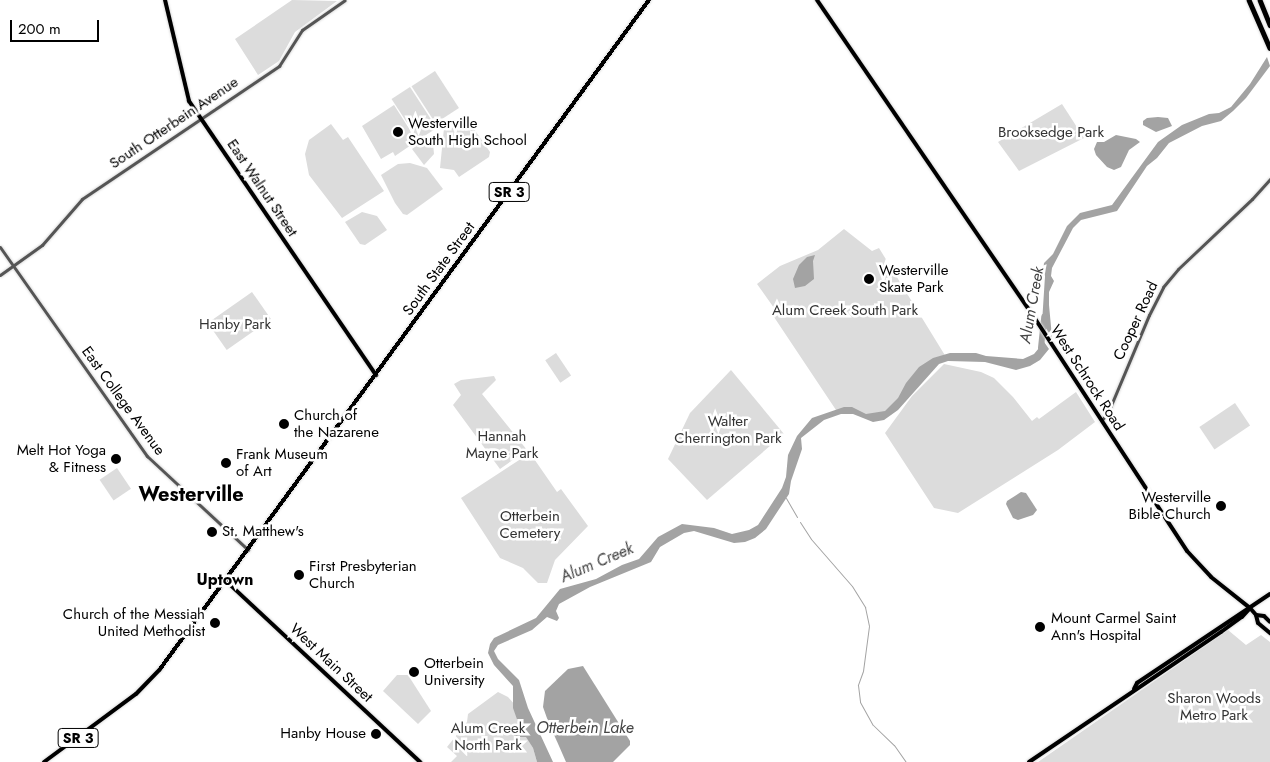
<!DOCTYPE html>
<style>
body{margin:0}
#map{position:relative;width:1270px;height:762px;overflow:hidden;background:#fff;font-family:Jost,sans-serif}
div>[style]{position:absolute}
[style*='--x']{left:calc(var(--x)*1px);top:calc(var(--y)*1px);width:calc(var(--w)*1px);rotate:calc(var(--a)*1deg)}
.green>*{inset:0;background:#dcdcdc;transform-origin:0 0}
.water>*{inset:0;background:#a3a3a3}
.stream>*{height:1px;margin:-0.5px;padding:0 0.5px;transform-origin:0.5px;border-radius:0.5px;background:#a3a3a3}
.river>*{height:5.5px;margin:-2.75px;padding:0 2.75px;transform-origin:2.75px;border-radius:2.75px;background:#a3a3a3}
.roads{filter:drop-shadow(0 0 1px #dbdbdb) drop-shadow(0 0 1px #dbdbdb)}
.minor>*{height:3px;margin:-1.5px;padding:0 1.5px;transform-origin:1.5px;border-radius:1.5px;background:#555}
.major>*{height:4px;margin:-2px;padding:0 2px;transform-origin:2px;border-radius:2px;background:#000}
.highway>*{height:4.5px;margin:-2.25px;padding:0 2.25px;transform-origin:2.25px;border-radius:2.25px;background:#000}
.dots>*{width:14px;height:14px;translate:-50% -50%;box-sizing:border-box;border:2px solid #fff;border-radius:50%}
span{translate:-50% -50%;white-space:nowrap;text-align:center;line-height:1.15;-webkit-text-stroke:5px #fff;paint-order:stroke}
.shield-label span{padding:1px 4px;background:#fff;border:1px solid;border-radius:4px;-webkit-text-stroke-width:0}
.shield-label{font-size:14px;color:#000;font-weight:700}
.street-label{font-size:15px;color:#000}
.poi-label{font-size:15px;color:#000}
.left{translate:0 -50%;text-align:left}
.right{translate:-100% -50%;text-align:right}
.park-label{font-size:15px;color:#333}
.water-label{font-size:16px;color:#444;font-style:italic}
.neighbourhood-label{font-size:16px;color:#000;font-weight:700}
.district-label{font-size:20px;color:#000;font-weight:700}
.scale{position:absolute;left:10px;top:20px;width:89px;height:22px;box-sizing:border-box;border:2px solid #000;border-top:0;padding-left:6px;font-size:15px;line-height:18px;white-space:nowrap;color:#000;-webkit-text-stroke:4px #fff;paint-order:stroke}
</style>
<div id="map">
<div class="green">
<i style="clip-path:polygon(292px 0,337px 1px,295px 32px,279px 61px,258px 75px,235px 39px)"></i>
<i style="left:435px;top:71px;width:44px;height:28px;rotate:57deg"></i>
<i style="left:410px;top:87px;width:49px;height:22px;rotate:57deg"></i>
<i style="clip-path:polygon(1062px 104px,1084px 138px,1019px 171px,998px 142px)"></i>
<i style="clip-path:polygon(394px 105px,417px 141px,395px 156px,393px 152px,381px 159px,362px 126px)"></i>
<i style="clip-path:polygon(465px 116px,490px 152px,489px 157px,459px 177px,454px 170px,440px 168px,444px 128px,451px 129px)"></i>
<i style="clip-path:polygon(331px 124px,343px 140px,348px 137px,384px 191px,342px 218px,309px 175px,305px 154px,309px 140px)"></i>
<i style="clip-path:polygon(429px 136px,433px 144px,434px 154px,424px 165px,412px 149px)"></i>
<i style="clip-path:polygon(398px 164px,410px 163px,427px 168px,443px 189px,407px 215px,403px 214px,395px 203px,381px 175px)"></i>
<i style="clip-path:polygon(362px 212px,377px 216px,387px 230px,365px 245px,360px 244px,345px 222px)"></i>
<i style="clip-path:polygon(844px 229px,872px 251px,879px 248px,946px 357px,886px 414px,870px 419px,852px 411px,838px 413px,774px 317px,779px 315px,757px 284px,780px 266px,818px 250px)"></i>
<i style="left:252px;top:292px;width:33px;height:54px;rotate:55deg"></i>
<i style="left:556px;top:353px;width:27px;height:13px;rotate:56deg"></i>
<i style="clip-path:polygon(944px 364px,981px 372px,994px 378px,1013px 397px,1032px 421px,1037px 417px,1039px 419px,1076px 392px,1095px 422px,1058px 450px,958px 513px,934px 508px,885px 433px,912px 396px)"></i>
<i style="clip-path:polygon(731px 370px,784px 434px,707px 500px,668px 459px,690px 413px)"></i>
<i style="clip-path:polygon(494px 376px,496px 380px,482px 394px,527px 450px,500px 469px,453px 405px,461px 395px,454px 384px,461px 380px)"></i>
<i style="left:1235px;top:403px;width:27px;height:43px;rotate:56deg"></i>
<i style="clip-path:polygon(530px 453px,557px 492px,561px 489px,588px 526px,555px 560px,547px 583px,538px 583px,523px 568px,500px 558px,461px 498px)"></i>
<i style="left:117px;top:468px;width:25px;height:21px;rotate:56deg"></i>
<i style="clip-path:polygon(1228px 630px,1246px 645px,1261px 635px,1270px 642px,1270px 762px,1038px 762px)"></i>
<i style="clip-path:polygon(397px 675px,408px 675px,431px 711px,418px 724px,383px 691px)"></i>
<i style="clip-path:polygon(498px 692px,508px 697px,523px 714px,517px 738px,526px 736px,533px 748px,537px 762px,451px 762px,457px 756px,447px 747px,467px 722px,468px 714px)"></i>
</div>
<div class="water">
<i style="clip-path:polygon(1267px 57px,1270px 66px,1246px 98px,1233px 111px,1221px 121px,1202px 126px,1169px 143px,1157px 158px,1147px 166px,1117px 211px,1081px 220px,1073px 228px,1052px 268px,1051px 276px,1054px 281px,1049px 292px,1049px 305px,1052px 337px,1042px 323px,1045px 276px,1043px 272px,1044px 263px,1053px 254px,1067px 226px,1080px 213px,1112px 205px,1158px 142px,1182px 125px,1209px 114px,1219px 113px,1231px 107px,1250px 84px)"></i>
<i style="clip-path:polygon(1158px 117px,1168px 118px,1172px 126px,1156px 132px,1143px 125px,1143px 121px,1147px 118px)"></i>
<i style="clip-path:polygon(1116px 135px,1136px 139px,1140px 142px,1129px 150px,1121px 167px,1114px 170px,1107px 167px,1096px 155px,1094px 149px,1097px 142px,1104px 142px)"></i>
<i style="clip-path:polygon(815px 255px,813px 261px,814px 279px,805px 286px,795px 288px,793px 279px,799px 265px,807px 257px)"></i>
<i style="clip-path:polygon(1042px 339px,1049px 349px,1040px 360px,1030px 366px,1016px 370px,985px 362px,948px 361px,939px 364px,898px 410px,884px 420px,873px 422px,853px 414px,841px 414px,824px 420px,801px 438px,802px 449px,791px 481px,789px 494px,766px 529px,755px 538px,745px 542px,734px 543px,694px 531px,684px 533px,660px 547px,651px 562px,590px 587px,559px 604px,556px 611px,559px 618px,557px 621px,547px 617px,532px 630px,498px 645px,494px 651px,498px 659px,519px 680px,528px 708px,553px 762px,537px 762px,533px 748px,526px 737px,514px 737px,515px 730px,519px 725px,513px 708px,513px 686px,494px 665px,488px 653px,490px 644px,494px 638px,536px 618px,560px 589px,596px 579px,622px 565px,639px 559px,658px 537px,682px 524px,714px 528px,732px 534px,749px 530px,758px 525px,782px 488px,786px 477px,788px 455px,797px 436px,812px 418px,844px 407px,852px 407px,866px 414px,885px 411px,898px 398px,906px 383px,919px 367px,933px 358px,950px 353px,976px 353px,986px 356px,1023px 359px,1034px 354px,1039px 348px)"></i>
<i style="clip-path:polygon(1021px 492px,1026px 493px,1037px 510px,1033px 515px,1018px 520px,1013px 518px,1006px 504px,1007px 501px)"></i>
<i style="clip-path:polygon(583px 666px,630px 741px,630px 745px,613px 762px,566px 762px,548px 721px,543px 707px,545px 691px,568px 669px)"></i>
</div>
<div class="stream">
<i style="--x:786;--y:498;--w:22;--a:60"></i>
<i style="--x:800;--y:522;--w:20;--a:57"></i>
<i style="--x:811;--y:539;--w:62;--a:48.9"></i>
<i style="--x:852;--y:586;--w:25;--a:58"></i>
<i style="--x:865;--y:607;--w:19;--a:78"></i>
<i style="--x:869;--y:626;--w:45;--a:97.6"></i>
<i style="--x:863;--y:671;--w:15;--a:110"></i>
<i style="--x:858;--y:685;--w:17;--a:83"></i>
<i style="--x:860;--y:702;--w:26;--a:61"></i>
<i style="--x:873;--y:725;--w:29;--a:44"></i>
<i style="--x:894;--y:745;--w:21;--a:55"></i>
</div>
<div class="river">
<i style="--x:1041;--y:348;--w:31;--a:-84"></i>
</div>
<div class="roads">
<div class="minor">
<i style="--x:0;--y:247;--w:256;--a:54.9"></i>
<i style="--x:147;--y:456;--w:138;--a:42.9"></i>
<i style="--x:0;--y:275;--w:52;--a:-35.5"></i>
<i style="--x:42;--y:245;--w:61;--a:-49"></i>
<i style="--x:82;--y:199;--w:238;--a:-34"></i>
<i style="--x:279;--y:66;--w:43;--a:-57.4"></i>
<i style="--x:302;--y:30;--w:52;--a:-34.9"></i>
<i style="--x:1102;--y:420;--w:12;--a:-55"></i>
<i style="--x:1109;--y:410;--w:103;--a:-67.2"></i>
<i style="--x:1149;--y:315;--w:31;--a:-63"></i>
<i style="--x:1163;--y:287;--w:23;--a:-50"></i>
<i style="--x:1178;--y:269;--w:102;--a:-43.4"></i>
<i style="--x:1252;--y:199;--w:27;--a:-48"></i>
</div>
<div class="major">
<i style="--x:165;--y:0;--w:104;--a:76.6"></i>
<i style="--x:189;--y:101;--w:332;--a:55.7"></i>
<i style="--x:817;--y:0;--w:381;--a:55.6"></i>
<i style="--x:1032;--y:314;--w:283;--a:56.8"></i>
<i style="--x:1187;--y:551;--w:35;--a:47"></i>
<i style="--x:1211;--y:577;--w:50;--a:38.5"></i>
<i style="--x:1250;--y:608;--w:9;--a:49"></i>
<i style="--x:1256;--y:615;--w:8;--a:76"></i>
<i style="--x:1258;--y:623;--w:16;--a:40"></i>
<i style="--x:225;--y:580;--w:267;--a:43"></i>
<i style="--x:1256;--y:615;--w:8;--a:7"></i>
<i style="--x:1264;--y:616;--w:8;--a:45"></i>
<i style="--x:1134;--y:689;--w:7;--a:-63"></i>
<i style="--x:1137;--y:683;--w:160;--a:-33.8"></i>
<i style="--x:44;--y:762;--w:114;--a:-36.5"></i>
<i style="--x:136;--y:694;--w:35;--a:-46"></i>
<i style="--x:160;--y:669;--w:829;--a:-53.84"></i>
<i style="--x:1029;--y:762;--w:232;--a:-34.1"></i>
<i style="--x:1221;--y:632;--w:26;--a:-36"></i>
<i style="--x:1242;--y:617;--w:12;--a:-48"></i>
</div>
<div class="highway">
<i style="--x:1249;--y:0;--w:52;--a:66.4"></i>
<i style="--x:1260;--y:0;--w:27;--a:68"></i>
</div>
</div>
<div class="dots">
<i style="left:398px;top:132px;background:#000"></i>
<i style="left:869px;top:279px;background:#000"></i>
<i style="left:284px;top:424px;background:#000"></i>
<i style="left:116px;top:459px;background:#000"></i>
<i style="left:226px;top:463px;background:#000"></i>
<i style="left:1221px;top:506px;background:#000"></i>
<i style="left:212px;top:532px;background:#000"></i>
<i style="left:299px;top:575px;background:#000"></i>
<i style="left:215px;top:623px;background:#000"></i>
<i style="left:1040px;top:627px;background:#000"></i>
<i style="left:414px;top:672px;background:#000"></i>
<i style="left:376px;top:734px;background:#000"></i>
</div>
<div class="shield-label">
<span style="left:509px;top:192px">SR 3</span>
<span style="left:78px;top:738px">SR 3</span>
</div>
<div class="street-label">
<span style="left:174px;top:123px;rotate:-34deg">South Otterbein Avenue</span>
<span style="left:262px;top:188px;rotate:56deg">East Walnut Street</span>
<span style="left:439px;top:269px;rotate:-54deg">South State Street</span>
<span style="left:1136px;top:321px;rotate:-65deg">Cooper Road</span>
<span style="left:1087px;top:378px;rotate:57deg">West Schrock Road</span>
<span style="left:123px;top:401px;rotate:54deg">East College Avenue</span>
<span style="left:331px;top:663px;rotate:43deg">West Main Street</span>
</div>
<div class="poi-label">
<span class="left" style="left:408px;top:132px">Westerville<br>South High School</span>
<span class="left" style="left:879px;top:279px">Westerville<br>Skate Park</span>
<span class="left" style="left:294px;top:424px">Church of<br>the Nazarene</span>
<span class="right" style="left:106px;top:459px">Melt Hot Yoga<br>&amp; Fitness</span>
<span class="left" style="left:236px;top:463px">Frank Museum<br>of Art</span>
<span class="right" style="left:1211px;top:506px">Westerville<br>Bible Church</span>
<span class="left" style="left:222px;top:532px">St. Matthew's</span>
<span class="left" style="left:309px;top:575px">First Presbyterian<br>Church</span>
<span class="right" style="left:205px;top:623px">Church of the Messiah<br>United Methodist</span>
<span class="left" style="left:1051px;top:627px">Mount Carmel Saint<br>Ann's Hospital</span>
<span class="left" style="left:424px;top:672px">Otterbein<br>University</span>
<span class="right" style="left:366px;top:734px">Hanby House</span>
</div>
<div class="park-label">
<span style="left:1051px;top:133px">Brooksedge Park</span>
<span style="left:845px;top:311px">Alum Creek South Park</span>
<span style="left:235px;top:325px">Hanby Park</span>
<span style="left:728px;top:430px">Walter<br>Cherrington Park</span>
<span style="left:502px;top:445px">Hannah<br>Mayne Park</span>
<span style="left:530px;top:525px">Otterbein<br>Cemetery</span>
<span style="left:1214px;top:707px">Sharon Woods<br>Metro Park</span>
<span style="left:488px;top:737px">Alum Creek<br>North Park</span>
</div>
<div class="water-label">
<span style="left:1032px;top:305px;rotate:-80deg">Alum Creek</span>
<span style="left:597px;top:563px;rotate:-23deg">Alum Creek</span>
<span style="left:585px;top:728px">Otterbein Lake</span>
</div>
<div class="neighbourhood-label">
<span style="left:225px;top:580px">Uptown</span>
</div>
<div class="district-label">
<span style="left:191px;top:494px">Westerville</span>
</div>
<div class="scale">200 m</div>
</div>
